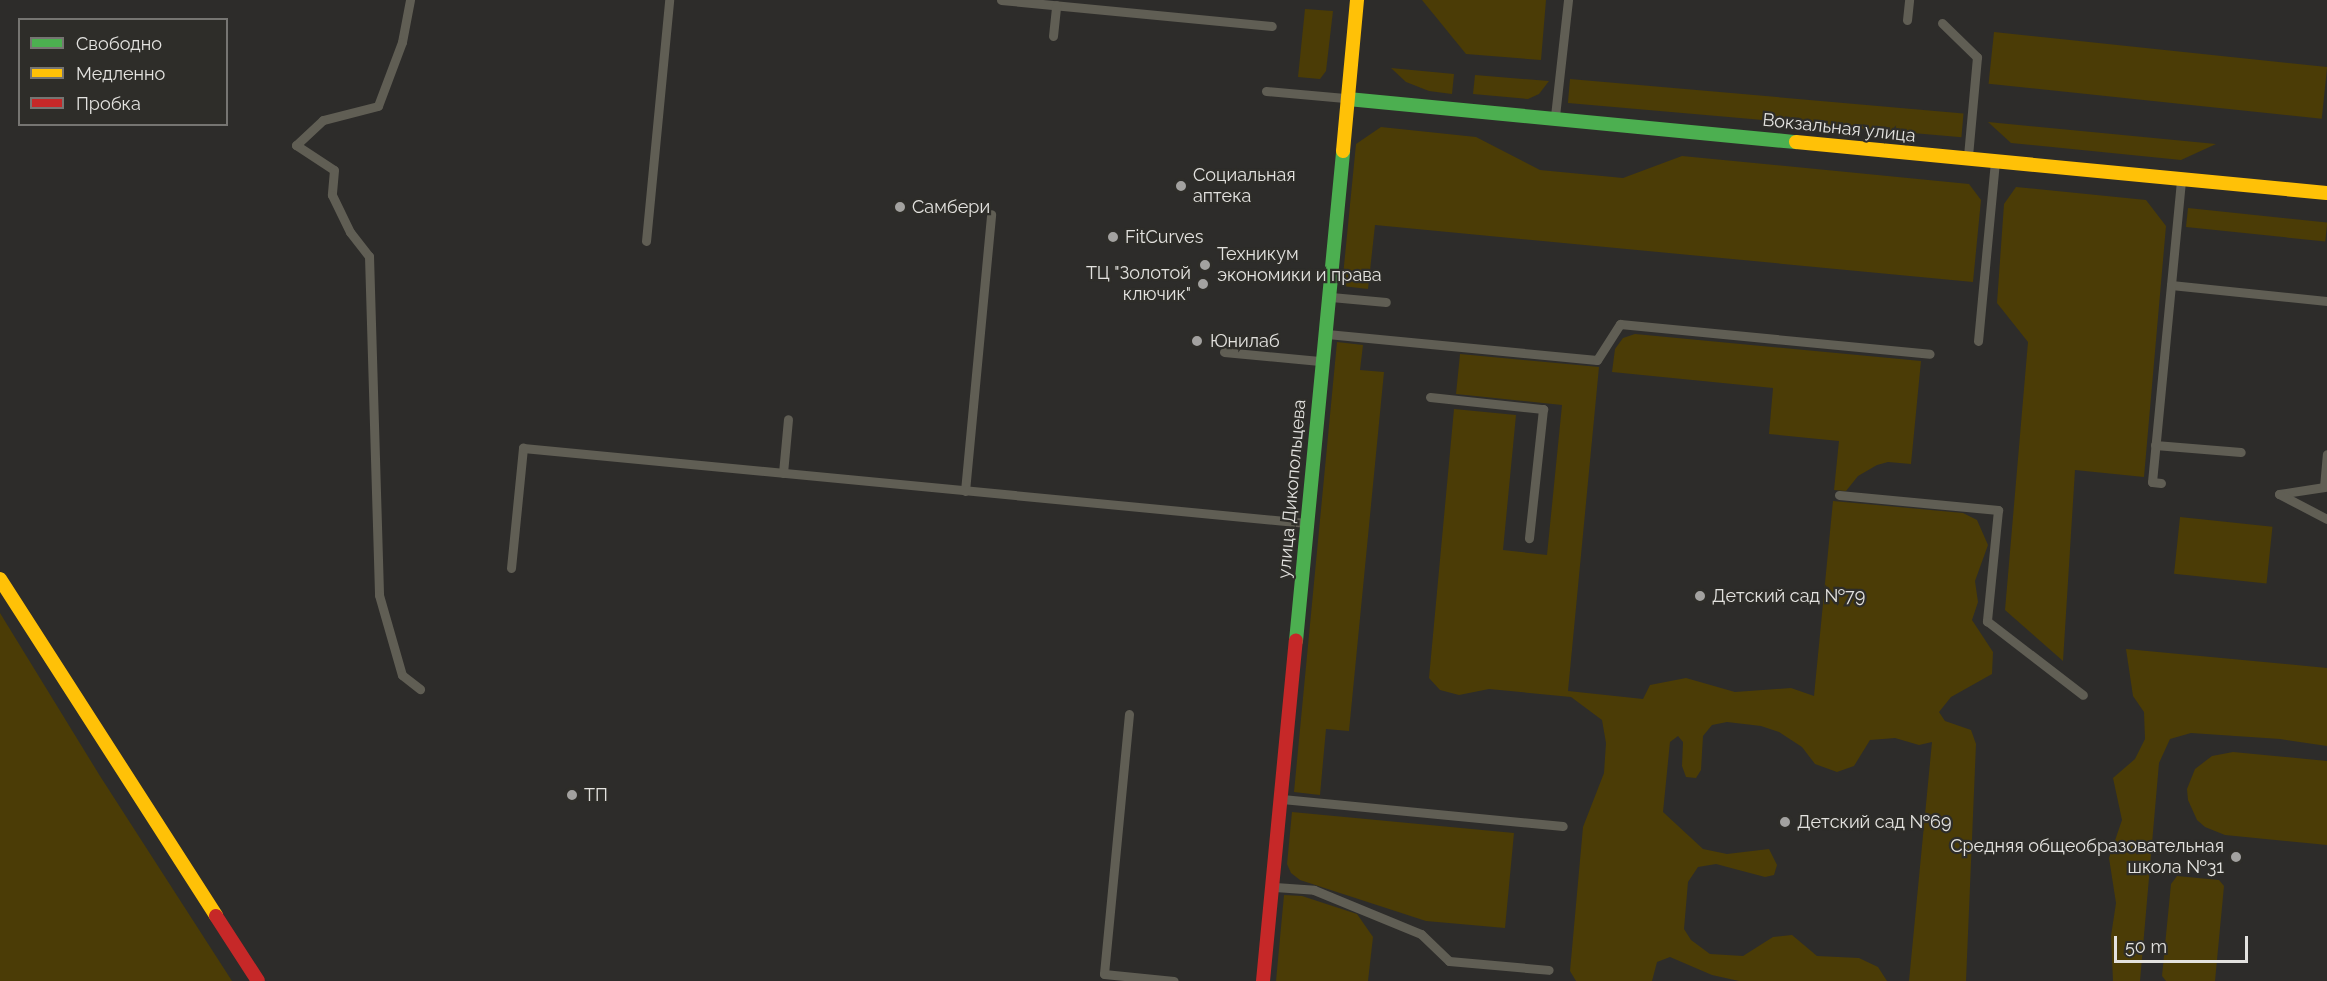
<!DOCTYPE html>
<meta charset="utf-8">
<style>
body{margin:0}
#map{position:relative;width:2327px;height:981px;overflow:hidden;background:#2d2c2a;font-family:Raleway,sans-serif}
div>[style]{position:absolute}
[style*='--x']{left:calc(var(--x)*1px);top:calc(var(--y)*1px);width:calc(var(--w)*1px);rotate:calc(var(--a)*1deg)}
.green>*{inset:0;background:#4b3c06;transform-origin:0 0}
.lane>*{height:9px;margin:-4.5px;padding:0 4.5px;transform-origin:4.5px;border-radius:4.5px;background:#605e54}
.fast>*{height:14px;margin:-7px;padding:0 7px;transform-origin:7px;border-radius:7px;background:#4caf50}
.slow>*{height:14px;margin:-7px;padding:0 7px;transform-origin:7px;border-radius:7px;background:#ffc107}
.jam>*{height:14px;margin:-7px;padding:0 7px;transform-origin:7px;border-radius:7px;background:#c62828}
.dots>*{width:16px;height:16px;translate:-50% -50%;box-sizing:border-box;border:3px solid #2e2d29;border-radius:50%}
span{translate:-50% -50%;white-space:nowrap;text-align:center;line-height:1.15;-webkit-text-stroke:4.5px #2e2d29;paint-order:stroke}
.street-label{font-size:18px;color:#e3e2df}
.poi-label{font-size:18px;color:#e3e2df}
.left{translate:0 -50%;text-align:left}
.right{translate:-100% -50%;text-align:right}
.legend{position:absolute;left:18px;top:18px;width:210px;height:108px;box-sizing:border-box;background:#2e2d29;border:2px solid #767572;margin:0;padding:8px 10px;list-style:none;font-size:18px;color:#e3e2df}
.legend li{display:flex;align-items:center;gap:12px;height:30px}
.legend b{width:30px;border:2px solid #767572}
.scale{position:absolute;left:2114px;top:936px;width:134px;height:27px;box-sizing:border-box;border:3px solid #e3e2df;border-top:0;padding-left:8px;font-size:18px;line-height:21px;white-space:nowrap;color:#e3e2df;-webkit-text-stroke:4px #2e2d29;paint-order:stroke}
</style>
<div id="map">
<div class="green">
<i style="clip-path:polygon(1422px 0,1546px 0,1541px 60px,1466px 54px)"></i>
<i style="clip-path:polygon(1305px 9px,1333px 11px,1326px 71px,1320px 79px,1298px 77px)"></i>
<i style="left:1994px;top:32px;width:335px;height:52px;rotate:6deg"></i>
<i style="clip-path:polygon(1391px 68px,1454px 74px,1452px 94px,1429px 91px,1406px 82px)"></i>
<i style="clip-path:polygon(1475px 75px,1549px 81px,1539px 94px,1528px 99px,1473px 94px)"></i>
<i style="left:1570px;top:79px;width:395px;height:24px;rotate:5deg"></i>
<i style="clip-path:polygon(1988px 122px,2216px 144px,2181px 160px,2011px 143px)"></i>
<i style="clip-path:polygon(1381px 127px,1476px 137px,1540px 170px,1623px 178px,1682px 156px,1969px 184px,1981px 200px,1973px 282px,1375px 225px,1368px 289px,1342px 286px,1356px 144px)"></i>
<i style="clip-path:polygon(2016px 187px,2146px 200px,2166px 226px,2144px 477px,2075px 470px,2063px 661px,2005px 610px,2028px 342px,1997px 303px,2004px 204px)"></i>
<i style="left:2188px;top:208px;width:140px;height:19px;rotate:6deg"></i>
<i style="clip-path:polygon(1635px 334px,1921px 361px,1911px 464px,1888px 462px,1877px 465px,1858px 476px,1846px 491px,1834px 490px,1839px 441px,1769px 434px,1773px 388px,1612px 372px,1615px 349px,1623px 338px)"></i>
<i style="clip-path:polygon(1337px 342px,1363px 345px,1360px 370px,1384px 372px,1349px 731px,1326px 729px,1320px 795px,1294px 792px)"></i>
<i style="clip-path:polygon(1460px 354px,1599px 367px,1568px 691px,1643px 699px,1650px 685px,1686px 678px,1735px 692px,1791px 688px,1814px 696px,1833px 501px,1963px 513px,1977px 520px,1988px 545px,1975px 581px,1978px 602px,1972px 620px,1993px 652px,1992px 674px,1951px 697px,1939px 712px,1945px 721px,1971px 730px,1976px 744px,1966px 981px,1909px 981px,1932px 742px,1919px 745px,1895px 738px,1870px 740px,1854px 766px,1837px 772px,1815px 764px,1802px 747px,1779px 732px,1761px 726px,1727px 722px,1712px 725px,1703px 736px,1701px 770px,1696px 778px,1686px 777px,1682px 766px,1683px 742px,1678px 736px,1670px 742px,1663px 812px,1703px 849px,1727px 854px,1769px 849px,1777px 865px,1774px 875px,1765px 877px,1716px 864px,1698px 867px,1688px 882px,1684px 929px,1691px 940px,1710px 954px,1743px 956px,1773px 937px,1792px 935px,1817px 956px,1859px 958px,1878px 967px,1887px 981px,1739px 981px,1712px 975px,1670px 957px,1657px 962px,1652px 981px,1576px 981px,1570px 971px,1583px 827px,1604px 773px,1606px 743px,1602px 720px,1571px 697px,1489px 689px,1459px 695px,1440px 690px,1429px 678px,1454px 409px,1516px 415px,1503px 550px,1547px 555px,1562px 405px,1456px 394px)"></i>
<i style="left:2180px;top:517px;width:93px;height:57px;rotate:6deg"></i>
<i style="clip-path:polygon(0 613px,100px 776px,232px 981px,0 981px)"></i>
<i style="clip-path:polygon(2126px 649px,2327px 668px,2327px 746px,2280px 739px,2191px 733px,2170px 739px,2159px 763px,2140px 981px,2113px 981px,2111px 936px,2116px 903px,2109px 858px,2122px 820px,2113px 778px,2135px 759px,2145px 739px,2144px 712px,2133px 696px)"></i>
<i style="clip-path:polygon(2233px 752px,2327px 761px,2327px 845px,2225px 835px,2205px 827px,2197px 820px,2188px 800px,2187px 789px,2195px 769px,2212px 756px)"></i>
<i style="clip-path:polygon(1292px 812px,1514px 833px,1505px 928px,1426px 921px,1300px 880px,1291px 873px,1287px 864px)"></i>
<i style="clip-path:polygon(2177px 876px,2219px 880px,2224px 886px,2215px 981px,2166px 981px,2162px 976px,2171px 884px)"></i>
<i style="clip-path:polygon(1284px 895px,1302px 896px,1357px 914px,1373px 937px,1368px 981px,1276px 981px)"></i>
</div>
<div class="lane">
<i style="--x:410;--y:0;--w:43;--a:100.8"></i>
<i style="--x:402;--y:42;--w:68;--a:110.6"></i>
<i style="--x:378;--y:106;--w:57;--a:165.7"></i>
<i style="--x:323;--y:120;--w:37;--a:137"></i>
<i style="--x:296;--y:145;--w:45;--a:33.3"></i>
<i style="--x:334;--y:170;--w:25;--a:95"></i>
<i style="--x:332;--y:195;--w:41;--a:64.1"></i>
<i style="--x:350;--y:232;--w:31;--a:52"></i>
<i style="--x:369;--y:256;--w:339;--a:88.3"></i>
<i style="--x:379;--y:595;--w:83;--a:74"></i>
<i style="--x:402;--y:675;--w:23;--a:38"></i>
<i style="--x:1001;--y:0;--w:272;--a:5.5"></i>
<i style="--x:1907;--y:20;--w:20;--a:-84"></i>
<i style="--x:1942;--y:23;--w:49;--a:44.2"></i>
<i style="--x:1977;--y:57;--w:99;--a:95.2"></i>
<i style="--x:1053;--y:36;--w:31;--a:-84"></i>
<i style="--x:1266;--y:91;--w:79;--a:5.1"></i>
<i style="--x:1555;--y:116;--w:117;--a:-83.6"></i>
<i style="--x:646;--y:241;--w:242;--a:-84.5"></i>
<i style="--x:2171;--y:285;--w:157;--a:5.9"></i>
<i style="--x:1331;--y:297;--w:55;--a:5.2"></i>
<i style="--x:1327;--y:334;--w:271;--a:5.5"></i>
<i style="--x:1597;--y:360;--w:43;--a:-57.4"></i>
<i style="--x:1620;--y:324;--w:311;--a:5.5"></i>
<i style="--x:1978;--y:341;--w:180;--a:-84.6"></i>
<i style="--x:1224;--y:352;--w:96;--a:5.4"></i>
<i style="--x:1430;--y:397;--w:114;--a:6.1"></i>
<i style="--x:1543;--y:409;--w:130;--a:96.2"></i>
<i style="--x:2155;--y:445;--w:86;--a:4.7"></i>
<i style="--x:783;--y:473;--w:54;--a:-84.7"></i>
<i style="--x:2161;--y:483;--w:9;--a:-174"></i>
<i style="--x:2152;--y:482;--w:303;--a:-84.5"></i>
<i style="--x:965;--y:491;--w:278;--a:-84.6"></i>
<i style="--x:2279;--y:494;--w:46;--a:-8.8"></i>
<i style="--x:2324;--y:487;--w:33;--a:-85"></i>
<i style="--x:2279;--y:494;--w:54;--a:27.5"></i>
<i style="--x:1839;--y:495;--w:160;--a:5.4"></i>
<i style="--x:1998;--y:510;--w:112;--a:95.7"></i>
<i style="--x:1987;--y:621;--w:121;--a:37.6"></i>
<i style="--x:511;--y:568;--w:121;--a:-84.3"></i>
<i style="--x:523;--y:448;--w:787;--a:5.47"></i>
<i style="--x:1129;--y:714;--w:261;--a:95.5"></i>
<i style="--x:1104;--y:974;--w:70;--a:5.7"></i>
<i style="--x:1282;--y:799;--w:282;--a:5.5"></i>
<i style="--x:1275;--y:887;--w:39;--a:4"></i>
<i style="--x:1314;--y:890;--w:116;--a:22.4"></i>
<i style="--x:1421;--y:934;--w:39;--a:44"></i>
<i style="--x:1449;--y:961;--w:100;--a:5.1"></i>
</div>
<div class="fast">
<i style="--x:1348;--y:99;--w:450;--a:5.5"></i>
<i style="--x:1296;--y:641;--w:492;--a:-84.5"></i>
</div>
<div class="slow">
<i style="--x:1796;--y:142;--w:533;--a:5.49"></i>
<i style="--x:1343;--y:151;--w:152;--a:-84.7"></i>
<i style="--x:0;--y:579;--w:400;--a:57.3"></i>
</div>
<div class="jam">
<i style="--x:216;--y:916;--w:77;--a:57.1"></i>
<i style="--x:1263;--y:981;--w:342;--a:-84.5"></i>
</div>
<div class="dots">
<i style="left:1181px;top:186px;background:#a3a2a0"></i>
<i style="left:900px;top:207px;background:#a3a2a0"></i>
<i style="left:1113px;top:237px;background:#a3a2a0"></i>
<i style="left:1205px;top:265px;background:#a3a2a0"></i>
<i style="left:1203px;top:284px;background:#a3a2a0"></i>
<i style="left:1197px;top:341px;background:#a3a2a0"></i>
<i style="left:1700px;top:596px;background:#a3a2a0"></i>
<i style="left:572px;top:795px;background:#a3a2a0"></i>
<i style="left:1785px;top:822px;background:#a3a2a0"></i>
<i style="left:2236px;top:857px;background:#a3a2a0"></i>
</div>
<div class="street-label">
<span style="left:1839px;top:128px;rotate:6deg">Вокзальная улица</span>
<span style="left:1292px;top:489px;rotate:-85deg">улица Дикопольцева</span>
</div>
<div class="poi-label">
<span class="left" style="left:1193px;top:186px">Социальная<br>аптека</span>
<span class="left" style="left:912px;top:207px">Самбери</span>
<span class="left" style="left:1125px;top:237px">FitCurves</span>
<span class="left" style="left:1217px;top:265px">Техникум<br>экономики и права</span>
<span class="right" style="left:1191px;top:284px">ТЦ "Золотой<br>ключик"</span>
<span class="left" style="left:1210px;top:341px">Юнилаб</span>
<span class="left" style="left:1712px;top:596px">Детский сад №79</span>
<span class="left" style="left:584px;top:795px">ТП</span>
<span class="left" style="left:1797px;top:822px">Детский сад №69</span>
<span class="right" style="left:2224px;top:857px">Средняя общеобразовательная<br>школа №31</span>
</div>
<ul class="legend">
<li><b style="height:8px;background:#4caf50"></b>Свободно</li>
<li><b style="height:8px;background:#ffc107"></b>Медленно</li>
<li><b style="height:8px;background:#c62828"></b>Пробка</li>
</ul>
<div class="scale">50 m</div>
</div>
